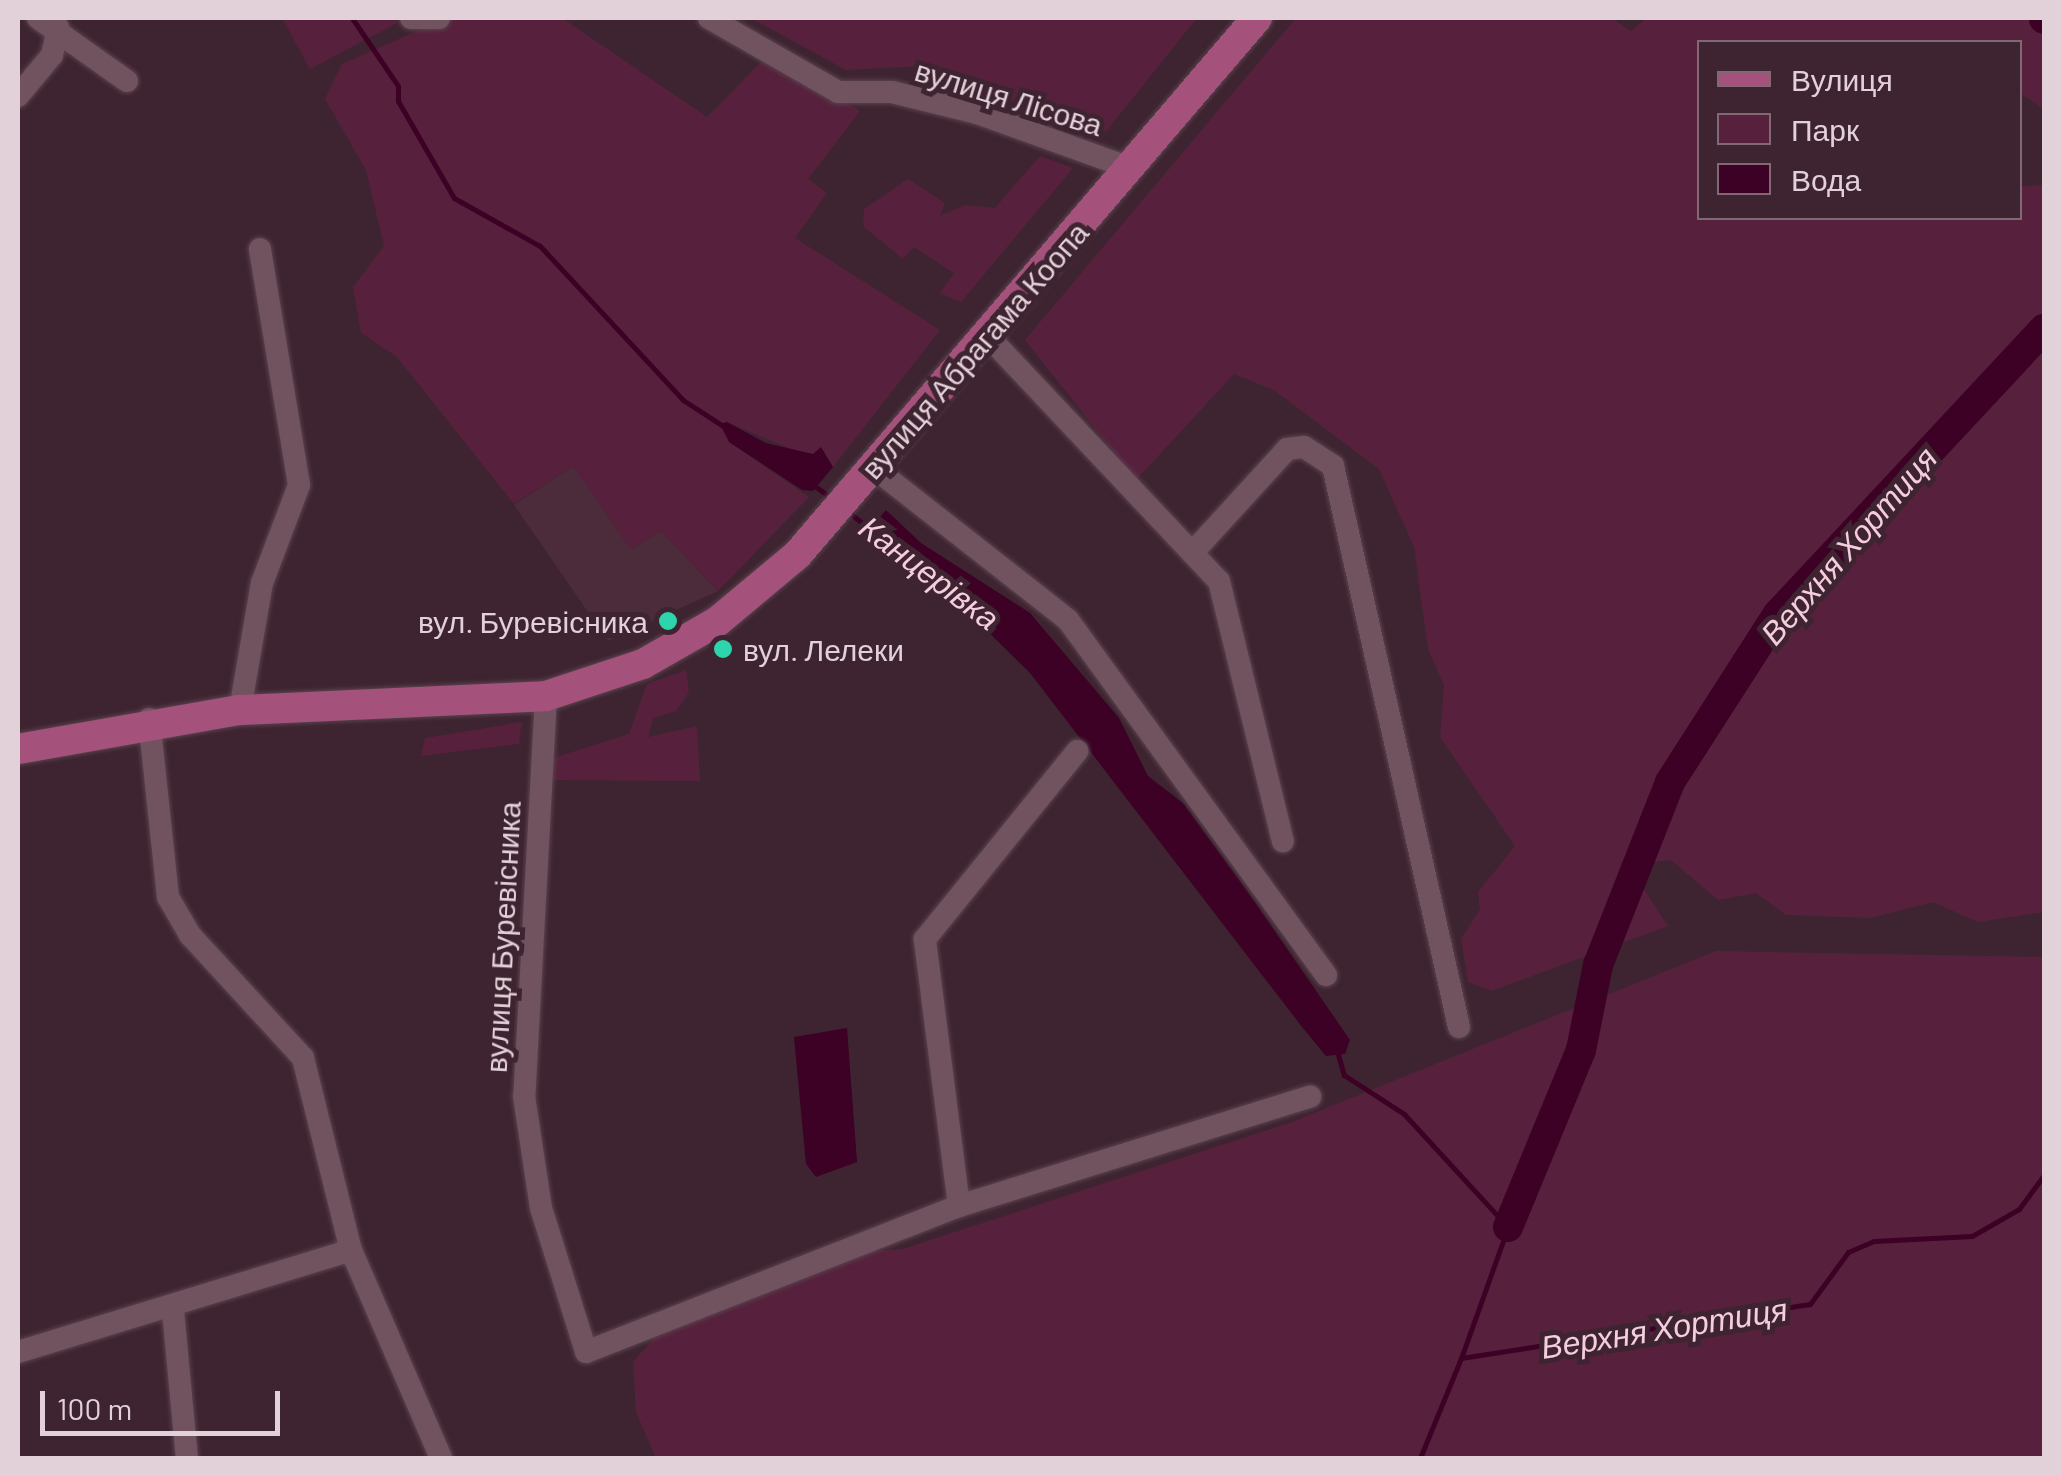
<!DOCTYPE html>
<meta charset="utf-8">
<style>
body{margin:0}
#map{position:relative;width:2062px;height:1476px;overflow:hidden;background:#3e2430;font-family:Barlow,sans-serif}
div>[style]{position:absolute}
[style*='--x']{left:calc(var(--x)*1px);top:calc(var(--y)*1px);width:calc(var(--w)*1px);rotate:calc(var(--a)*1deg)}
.built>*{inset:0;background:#4c2b3a}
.green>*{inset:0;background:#57213d}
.water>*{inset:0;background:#3c0124}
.stream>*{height:5px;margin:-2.5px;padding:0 2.5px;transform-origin:2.5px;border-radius:2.5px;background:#3c0124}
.river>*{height:30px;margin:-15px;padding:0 15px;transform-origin:15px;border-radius:15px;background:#3c0124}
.roads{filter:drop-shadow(0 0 2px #59434e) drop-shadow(0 0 2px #59434e)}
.minor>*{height:22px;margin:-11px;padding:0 11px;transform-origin:11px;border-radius:11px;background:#715360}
.major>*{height:30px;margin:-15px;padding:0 15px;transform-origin:15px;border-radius:15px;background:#a4527c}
.dots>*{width:28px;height:28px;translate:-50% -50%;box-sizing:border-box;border:5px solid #3e2430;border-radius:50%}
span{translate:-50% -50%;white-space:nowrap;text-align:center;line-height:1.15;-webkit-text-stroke:10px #3e2430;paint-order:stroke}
.street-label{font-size:30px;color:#e3d1d9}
.poi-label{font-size:30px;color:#e3d1d9}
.right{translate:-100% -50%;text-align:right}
.left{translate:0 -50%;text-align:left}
.water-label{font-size:32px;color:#f5cdde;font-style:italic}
.frame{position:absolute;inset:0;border:20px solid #e3d1d9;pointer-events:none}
.legend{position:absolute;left:1697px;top:40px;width:325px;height:180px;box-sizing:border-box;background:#3e2430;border:2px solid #806974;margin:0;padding:12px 18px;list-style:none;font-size:30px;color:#e3d1d9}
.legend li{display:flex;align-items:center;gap:20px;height:50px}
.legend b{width:50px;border:2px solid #806974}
.scale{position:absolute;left:40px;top:1391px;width:240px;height:45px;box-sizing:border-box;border:5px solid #e3d1d9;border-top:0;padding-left:12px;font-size:30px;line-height:35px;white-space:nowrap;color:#e3d1d9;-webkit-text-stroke:8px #3e2430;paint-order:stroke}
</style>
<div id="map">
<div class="built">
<i style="clip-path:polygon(573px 466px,631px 549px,661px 531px,718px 591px,608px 641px,514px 505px)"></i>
</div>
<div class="green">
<i style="clip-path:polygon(282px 18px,394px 18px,397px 23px,310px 69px)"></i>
<i style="clip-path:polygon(447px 18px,562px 18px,707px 117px,768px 55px,860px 111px,808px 179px,827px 193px,795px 238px,940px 330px,833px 467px,727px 422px,729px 442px,809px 497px,718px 591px,661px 531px,631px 549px,573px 466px,514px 504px,397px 357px,361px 333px,353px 287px,384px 246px,366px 170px,325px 99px,342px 64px)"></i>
<i style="clip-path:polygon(751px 18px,1197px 18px,1097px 143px,921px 66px,846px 70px)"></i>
<i style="clip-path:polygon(1296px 18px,1611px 18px,1631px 31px,1647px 18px,2044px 18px,2044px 109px,2020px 93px,2020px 42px,1700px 42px,1700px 218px,2020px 218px,2020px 186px,2044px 185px,2044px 912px,1978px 922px,1933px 902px,1870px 918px,1786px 915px,1756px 893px,1718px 900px,1671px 860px,1653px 862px,1643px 888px,1668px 926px,1491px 991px,1468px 982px,1461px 939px,1480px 909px,1478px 892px,1515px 846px,1440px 737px,1444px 685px,1428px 649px,1414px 547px,1379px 469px,1274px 390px,1234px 374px,1136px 480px,1025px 340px)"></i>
<i style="clip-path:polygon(1040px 156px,1073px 168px,961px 302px,940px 293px,954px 273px,914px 247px,903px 259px,863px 226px,864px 209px,908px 179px,945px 203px,940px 216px,965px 205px,995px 208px)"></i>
<i style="clip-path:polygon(686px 670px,689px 692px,676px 711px,653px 718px,648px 737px,697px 726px,700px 781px,552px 780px,553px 758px,629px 734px,647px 684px)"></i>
<i style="clip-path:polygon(522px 722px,519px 744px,421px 756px,425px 738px)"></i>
<i style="clip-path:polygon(1716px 951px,2044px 957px,2044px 1458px,656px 1458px,636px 1412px,633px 1362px,672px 1317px,852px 1252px,903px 1249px,1289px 1123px)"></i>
</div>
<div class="water">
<i style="clip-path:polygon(727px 422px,766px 443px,813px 454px,821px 447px,833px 467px,813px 491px,802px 490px,729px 442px,720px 424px)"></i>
<i style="clip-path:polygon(886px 510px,921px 543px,1030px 613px,1119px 718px,1148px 776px,1184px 804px,1248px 892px,1350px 1040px,1345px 1054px,1326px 1056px,1302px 1027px,1030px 673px,969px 613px,863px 537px)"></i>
<i style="clip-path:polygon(847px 1028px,857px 1162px,816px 1177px,806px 1164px,794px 1037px)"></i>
</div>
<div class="stream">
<i style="--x:352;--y:18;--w:82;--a:55.9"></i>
<i style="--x:398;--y:86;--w:15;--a:90"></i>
<i style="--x:398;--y:101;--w:112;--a:60"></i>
<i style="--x:454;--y:198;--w:98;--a:29.2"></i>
<i style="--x:540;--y:246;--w:210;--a:47.1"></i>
<i style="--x:683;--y:400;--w:48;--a:33"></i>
<i style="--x:812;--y:484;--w:24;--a:36"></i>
<i style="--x:847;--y:511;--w:34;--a:38"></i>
<i style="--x:1337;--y:1051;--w:25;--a:74"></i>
<i style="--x:1344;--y:1075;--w:72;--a:33"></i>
<i style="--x:1404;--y:1114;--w:154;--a:47.4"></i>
<i style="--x:1508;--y:1227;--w:139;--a:109.7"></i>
<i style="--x:1420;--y:1458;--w:108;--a:-67.7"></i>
<i style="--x:1461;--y:1358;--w:353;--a:-8.8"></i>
<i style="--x:1810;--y:1304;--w:64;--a:-53.8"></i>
<i style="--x:1848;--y:1252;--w:28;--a:-23"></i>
<i style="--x:1874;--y:1241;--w:98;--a:-2.9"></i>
<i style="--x:1972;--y:1236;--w:54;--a:-29.9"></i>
<i style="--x:2019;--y:1209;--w:42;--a:-53.7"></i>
</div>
<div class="river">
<i style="--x:2044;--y:18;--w:1;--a:90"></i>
<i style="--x:1508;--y:1227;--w:191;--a:-67.6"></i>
<i style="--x:1581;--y:1050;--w:87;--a:-78.7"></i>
<i style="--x:1598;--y:965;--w:197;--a:-68.5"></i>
<i style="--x:1670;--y:782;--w:200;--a:-57.3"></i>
<i style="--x:1778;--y:614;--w:390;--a:-47"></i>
</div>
<div class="roads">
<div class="minor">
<i style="--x:38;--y:18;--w:109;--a:35.3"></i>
<i style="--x:411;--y:18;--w:28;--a:0"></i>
<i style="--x:709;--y:18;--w:149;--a:29.8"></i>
<i style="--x:838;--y:92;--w:54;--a:0"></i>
<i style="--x:892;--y:92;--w:88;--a:13.9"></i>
<i style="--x:977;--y:113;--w:163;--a:19.8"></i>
<i style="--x:18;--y:96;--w:53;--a:-50.3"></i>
<i style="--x:52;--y:55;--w:28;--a:-77"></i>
<i style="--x:985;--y:333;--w:341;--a:46.7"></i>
<i style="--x:1219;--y:581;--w:268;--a:76.2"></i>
<i style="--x:873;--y:467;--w:248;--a:38.1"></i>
<i style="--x:1068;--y:620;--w:439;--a:54"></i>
<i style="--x:1194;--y:551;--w:138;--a:-47.6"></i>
<i style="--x:1287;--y:449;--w:17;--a:-7"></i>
<i style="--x:1304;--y:447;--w:35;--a:33"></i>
<i style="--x:1333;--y:466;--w:575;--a:77.34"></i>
<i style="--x:546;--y:696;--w:401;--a:93.1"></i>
<i style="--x:524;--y:1096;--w:113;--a:81.4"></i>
<i style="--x:541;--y:1208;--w:151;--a:72.6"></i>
<i style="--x:586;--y:1352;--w:401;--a:-21.4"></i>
<i style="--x:959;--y:1206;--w:368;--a:-17.3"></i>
<i style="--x:240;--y:710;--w:129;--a:-80.2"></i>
<i style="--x:262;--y:583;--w:105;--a:-69.3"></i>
<i style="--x:299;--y:485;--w:239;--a:-99.4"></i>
<i style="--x:149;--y:719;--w:179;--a:83.9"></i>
<i style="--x:168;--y:897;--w:44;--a:59.9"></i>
<i style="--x:190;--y:935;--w:167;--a:47.4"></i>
<i style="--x:303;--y:1058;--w:198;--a:76"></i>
<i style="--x:351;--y:1250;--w:227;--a:66.6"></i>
<i style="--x:959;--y:1206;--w:269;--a:-97.3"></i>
<i style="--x:925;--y:939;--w:242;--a:-51"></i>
<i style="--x:173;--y:1311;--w:148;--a:84.6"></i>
<i style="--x:18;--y:1352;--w:348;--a:-17"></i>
</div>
<div class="major">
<i style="--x:18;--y:749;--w:225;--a:-10"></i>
<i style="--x:240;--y:710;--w:306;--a:-2.6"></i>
<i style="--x:546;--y:696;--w:102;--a:-18.3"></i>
<i style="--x:643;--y:664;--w:86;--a:-29.8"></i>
<i style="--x:718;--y:621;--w:104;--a:-39.9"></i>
<i style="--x:798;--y:554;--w:706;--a:-49.43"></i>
</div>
</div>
<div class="dots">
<i style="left:668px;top:621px;background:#2ed4ab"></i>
<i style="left:723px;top:649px;background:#2ed4ab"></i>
</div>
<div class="street-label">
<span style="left:1009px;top:97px;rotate:17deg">вулиця Лісова</span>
<span style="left:974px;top:350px;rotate:-49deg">вулиця Абрагама Коопа</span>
<span style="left:502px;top:937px;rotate:-87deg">вулиця Буревісника</span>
</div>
<div class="poi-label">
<span class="right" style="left:648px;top:621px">вул. Буревісника</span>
<span class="left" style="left:743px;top:649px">вул. Лелеки</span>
</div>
<div class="water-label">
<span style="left:1848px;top:545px;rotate:-49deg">Верхня Хортиця</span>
<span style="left:930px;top:572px;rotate:37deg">Канцерівка</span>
<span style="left:1664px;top:1327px;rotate:-9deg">Верхня Хортиця</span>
</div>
<div class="frame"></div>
<ul class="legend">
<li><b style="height:12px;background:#a4527c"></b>Вулиця</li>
<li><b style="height:28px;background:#57213d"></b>Парк</li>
<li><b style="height:28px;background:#3c0124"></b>Вода</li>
</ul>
<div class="scale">100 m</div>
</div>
